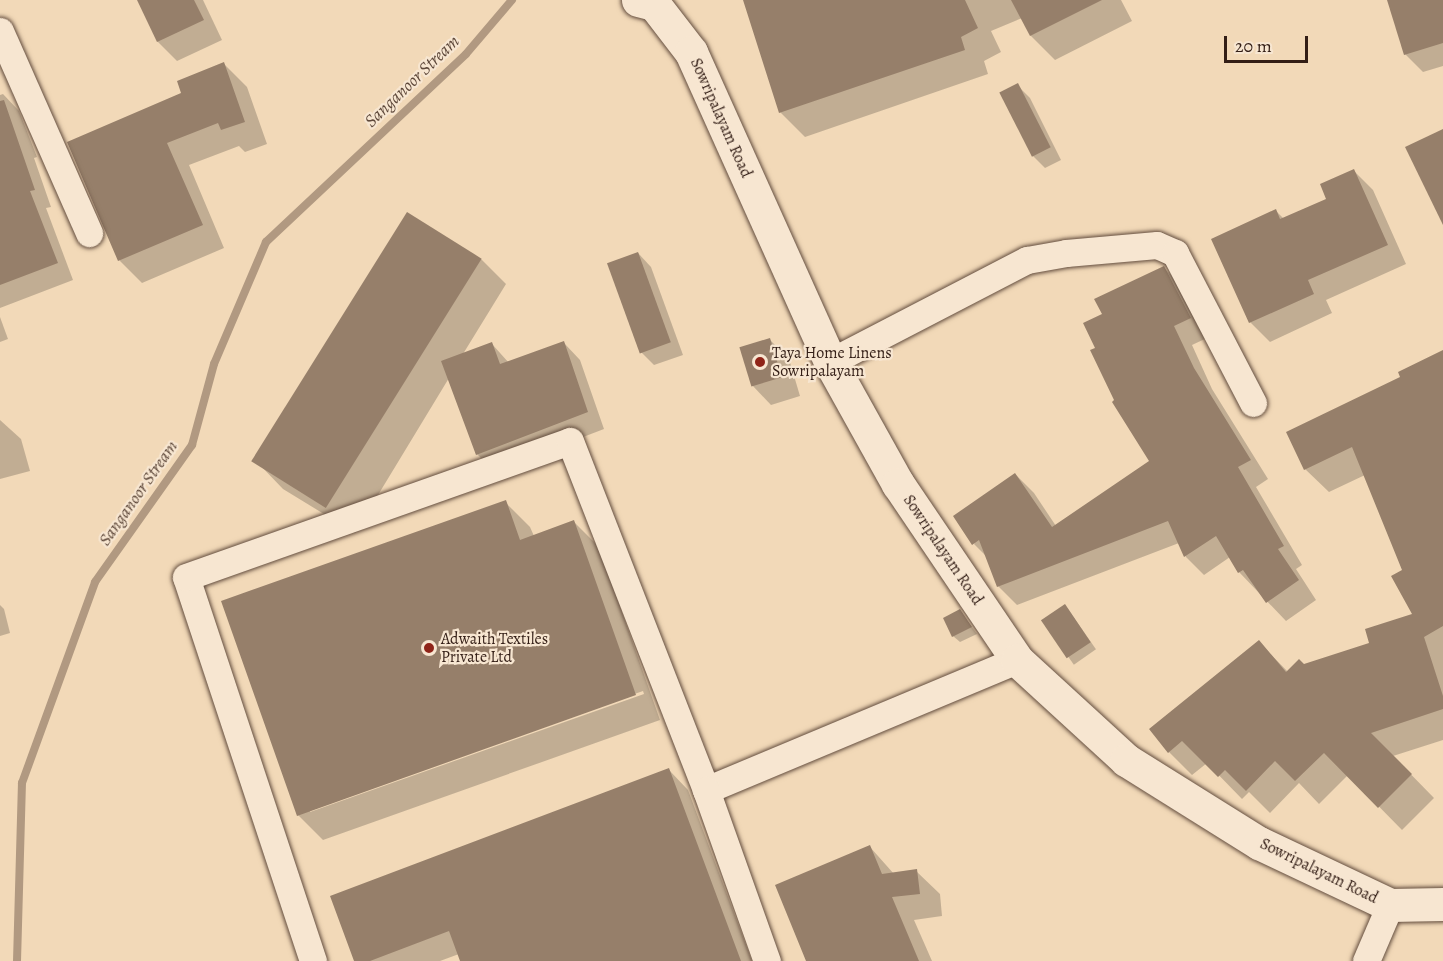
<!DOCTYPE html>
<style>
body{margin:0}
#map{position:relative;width:1443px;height:961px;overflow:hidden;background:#f2d9b8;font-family:Alegreya,serif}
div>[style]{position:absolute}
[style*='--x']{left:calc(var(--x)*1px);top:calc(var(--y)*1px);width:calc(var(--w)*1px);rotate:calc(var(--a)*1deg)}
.shadow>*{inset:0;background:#0003;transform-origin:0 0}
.stream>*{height:8px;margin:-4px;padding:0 4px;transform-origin:4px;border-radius:4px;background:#b19981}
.building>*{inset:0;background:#967f6a;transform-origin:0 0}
.roads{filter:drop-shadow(0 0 2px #634d3e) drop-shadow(0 0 2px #634d3e)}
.street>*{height:27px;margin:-13.5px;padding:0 13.5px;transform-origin:13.5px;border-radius:13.5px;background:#f7e6d1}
.secondary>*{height:33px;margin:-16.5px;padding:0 16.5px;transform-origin:16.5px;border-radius:16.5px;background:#f7e6d1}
.dots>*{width:16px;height:16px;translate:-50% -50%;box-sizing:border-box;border:3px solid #f7e6d1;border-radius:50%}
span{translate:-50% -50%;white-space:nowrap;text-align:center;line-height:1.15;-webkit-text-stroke:4.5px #f7e6d1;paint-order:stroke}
.street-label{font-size:16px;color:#331e16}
.poi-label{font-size:16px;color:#331e16}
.left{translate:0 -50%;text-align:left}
.water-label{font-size:18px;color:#5f493b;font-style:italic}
.scale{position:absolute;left:1224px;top:36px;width:84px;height:27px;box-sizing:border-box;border:3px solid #331e16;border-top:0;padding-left:8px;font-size:18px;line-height:21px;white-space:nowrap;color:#331e16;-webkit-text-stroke:4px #f7e6d1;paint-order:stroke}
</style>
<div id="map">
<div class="shadow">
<i style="clip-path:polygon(138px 0,203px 0,222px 40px,177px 61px,158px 42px)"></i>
<i style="clip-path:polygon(744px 0,1121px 0,1132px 21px,1055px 60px,1031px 36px,1022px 18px,991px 31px,1001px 52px,984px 61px,988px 74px,805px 137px,780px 112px)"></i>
<i style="clip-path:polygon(1389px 0,1443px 0,1443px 66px,1423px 72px,1405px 54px)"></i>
<i style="clip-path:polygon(224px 64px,247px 87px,267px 144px,245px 152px,239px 146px,189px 165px,224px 248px,142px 283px,120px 261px,69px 143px,183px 94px)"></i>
<i style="clip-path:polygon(1017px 85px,1030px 98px,1061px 160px,1045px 168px,1032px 155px)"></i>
<i style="clip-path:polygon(3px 94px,19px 111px,37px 157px,34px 158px,51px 207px,46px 208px,73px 280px,0 308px,0 95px)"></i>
<i style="clip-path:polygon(1354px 171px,1373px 190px,1406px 264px,1326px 300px,1332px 313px,1270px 342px,1250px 322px,1213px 240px,1276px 211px,1284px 219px,1328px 199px)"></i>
<i style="clip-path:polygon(638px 253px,651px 267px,683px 355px,654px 365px,641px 352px)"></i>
<i style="clip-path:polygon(481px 259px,506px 284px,463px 354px,492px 344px,509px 363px,564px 343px,580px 360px,604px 429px,494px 471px,477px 454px,449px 378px,355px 533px,283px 489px,258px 463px)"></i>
<i style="clip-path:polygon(1164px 268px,1182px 286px,1209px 337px,1192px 345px,1212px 389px,1268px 479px,1256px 487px,1302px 565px,1296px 569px,1316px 600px,1286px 621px,1239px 572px,1230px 557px,1204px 575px,1186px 557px,1179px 543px,1017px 605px,998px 586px,987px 557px,974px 544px,1015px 474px,1034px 493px,1056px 526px,1151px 462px,1116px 401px,1097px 349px,1104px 315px)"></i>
<i style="clip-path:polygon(0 317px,8px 339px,0 342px)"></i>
<i style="clip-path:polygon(770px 340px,789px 359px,800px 396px,771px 405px,752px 385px)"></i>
<i style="clip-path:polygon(1443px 352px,1443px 740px,1393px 756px,1434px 798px,1402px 830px,1348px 775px,1319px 804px,1299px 783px,1270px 813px,1249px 792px,1242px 799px,1207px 763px,1192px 775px,1169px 752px,1259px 642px,1288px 672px,1371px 644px,1414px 614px,1404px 570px,1365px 475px,1329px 492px,1305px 469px,1402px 378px)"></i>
<i style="clip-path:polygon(0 420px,21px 439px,30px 471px,0 479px)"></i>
<i style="clip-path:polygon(evenodd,505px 502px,530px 527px,534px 536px,574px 522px,599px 547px,660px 720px,323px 840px,298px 815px,505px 502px,643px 691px,644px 694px,310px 812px,310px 809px,643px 691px)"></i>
<i style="clip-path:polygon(0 605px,4px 609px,10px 633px,0 636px)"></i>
<i style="left:1065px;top:605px;width:54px;height:27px;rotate:55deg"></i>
<i style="clip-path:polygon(960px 611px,977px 634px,960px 642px,953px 636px)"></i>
<i style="clip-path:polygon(669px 770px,688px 790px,752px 961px,461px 961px,459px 954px,440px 961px,356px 961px)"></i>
<i style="clip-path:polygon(870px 847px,894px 874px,916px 871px,940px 894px,942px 916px,914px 920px,932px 961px,808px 961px)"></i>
</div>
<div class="stream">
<i style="--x:17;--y:961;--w:178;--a:-88.4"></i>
<i style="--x:22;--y:783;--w:214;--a:-70"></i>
<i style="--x:95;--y:582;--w:168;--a:-54.7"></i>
<i style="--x:192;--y:445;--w:84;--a:-74.8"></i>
<i style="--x:214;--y:364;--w:133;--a:-66.9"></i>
<i style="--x:266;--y:242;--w:274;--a:-43.2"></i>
<i style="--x:466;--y:54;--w:71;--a:-49.6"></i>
</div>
<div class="building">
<i style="clip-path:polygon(137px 0,194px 0,204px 20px,157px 42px)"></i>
<i style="clip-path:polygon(743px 0,965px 0,978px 28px,961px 37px,965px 50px,779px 113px)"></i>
<i style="clip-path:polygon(1011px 0,1102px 0,1030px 36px)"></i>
<i style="clip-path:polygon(1387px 0,1443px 0,1443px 43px,1404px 55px)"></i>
<i style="clip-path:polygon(224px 62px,245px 122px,221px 130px,218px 123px,167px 143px,203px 225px,118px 261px,67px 142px,181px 93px,177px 81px)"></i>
<i style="left:1018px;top:83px;width:72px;height:21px;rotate:63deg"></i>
<i style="clip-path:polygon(4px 100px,35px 190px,30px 191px,58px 263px,0 285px,0 101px)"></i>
<i style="clip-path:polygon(1443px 129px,1443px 225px,1405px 147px)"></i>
<i style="clip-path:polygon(1354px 169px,1388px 245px,1308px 280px,1314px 294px,1249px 323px,1211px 239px,1276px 209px,1280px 219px,1326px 199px,1320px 184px)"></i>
<i style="left:407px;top:212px;width:88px;height:294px;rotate:32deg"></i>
<i style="left:638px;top:252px;width:96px;height:33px;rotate:70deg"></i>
<i style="clip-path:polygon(1164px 266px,1191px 318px,1174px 326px,1194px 368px,1251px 460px,1238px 467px,1284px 546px,1278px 549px,1299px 580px,1266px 603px,1243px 570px,1238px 573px,1216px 536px,1184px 557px,1168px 521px,997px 587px,979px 540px,972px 545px,953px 516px,1015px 473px,1052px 527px,1149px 461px,1112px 402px,1114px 400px,1090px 350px,1095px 348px,1083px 323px,1102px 314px,1094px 299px)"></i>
<i style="left:770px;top:338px;width:41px;height:32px;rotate:73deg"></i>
<i style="clip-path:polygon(564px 341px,588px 412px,476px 455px,441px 361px,492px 342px,500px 364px)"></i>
<i style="clip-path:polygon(1443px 350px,1443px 626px,1424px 637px,1443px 696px,1443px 709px,1371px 733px,1412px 774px,1378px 808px,1324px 753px,1295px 781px,1275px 761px,1246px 791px,1225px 770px,1218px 777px,1182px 741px,1168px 753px,1149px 729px,1259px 640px,1286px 672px,1299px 659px,1304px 664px,1369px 643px,1365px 629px,1412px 614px,1391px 576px,1402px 570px,1352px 447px,1304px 470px,1286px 432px,1400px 377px,1398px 372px)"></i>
<i style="clip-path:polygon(506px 500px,520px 540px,574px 520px,636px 695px,297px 816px,221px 601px)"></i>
<i style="left:1065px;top:604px;width:46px;height:29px;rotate:56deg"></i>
<i style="clip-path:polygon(960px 609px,972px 627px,952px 637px,943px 618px)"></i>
<i style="clip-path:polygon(669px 768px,741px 961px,460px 961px,449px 931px,370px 961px,354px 961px,330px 896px)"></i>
<i style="clip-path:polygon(870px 845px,882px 874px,917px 869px,920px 894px,892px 897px,919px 961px,806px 961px,775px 885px)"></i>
</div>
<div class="roads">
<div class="street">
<i style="--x:0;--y:31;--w:221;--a:66.2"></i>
<i style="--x:830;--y:362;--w:222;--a:-27.4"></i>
<i style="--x:1027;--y:260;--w:40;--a:-10"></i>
<i style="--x:1066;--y:253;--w:91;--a:-5"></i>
<i style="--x:1157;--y:245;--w:20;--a:24"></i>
<i style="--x:1175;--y:253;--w:169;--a:62.5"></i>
<i style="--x:706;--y:790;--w:337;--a:-22.7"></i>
<i style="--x:313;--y:961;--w:404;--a:-108.3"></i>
<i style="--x:186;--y:577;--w:407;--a:-19.5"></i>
<i style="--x:570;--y:441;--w:375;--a:68.7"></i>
<i style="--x:706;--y:790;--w:182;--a:70.4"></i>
<i style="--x:1366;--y:961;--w:61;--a:-66.8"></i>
</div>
<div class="secondary">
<i style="--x:638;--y:0;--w:16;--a:14"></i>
<i style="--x:654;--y:4;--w:61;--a:52.4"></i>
<i style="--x:691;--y:52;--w:340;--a:65.8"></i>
<i style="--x:830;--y:362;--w:140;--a:60.9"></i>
<i style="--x:898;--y:484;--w:212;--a:55.9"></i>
<i style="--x:1017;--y:660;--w:148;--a:42.5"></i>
<i style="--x:1126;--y:760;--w:157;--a:32"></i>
<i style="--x:1259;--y:843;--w:145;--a:25.3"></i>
<i style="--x:1390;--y:905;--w:53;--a:-1.1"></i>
</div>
</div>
<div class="dots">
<i style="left:760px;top:362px;background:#8f2418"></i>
<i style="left:429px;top:648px;background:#8f2418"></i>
</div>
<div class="street-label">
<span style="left:721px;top:118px;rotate:66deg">Sowripalayam Road</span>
<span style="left:943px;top:550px;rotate:56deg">Sowripalayam Road</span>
<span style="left:1319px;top:871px;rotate:26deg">Sowripalayam Road</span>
</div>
<div class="poi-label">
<span class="left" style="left:772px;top:362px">Taya Home Linens<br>Sowripalayam</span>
<span class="left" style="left:441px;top:648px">Adwaith Textiles<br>Private Ltd</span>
</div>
<div class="water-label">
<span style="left:412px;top:81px;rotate:-44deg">Sanganoor Stream</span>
<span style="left:138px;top:493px;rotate:-55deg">Sanganoor Stream</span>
</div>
<div class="scale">20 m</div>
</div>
